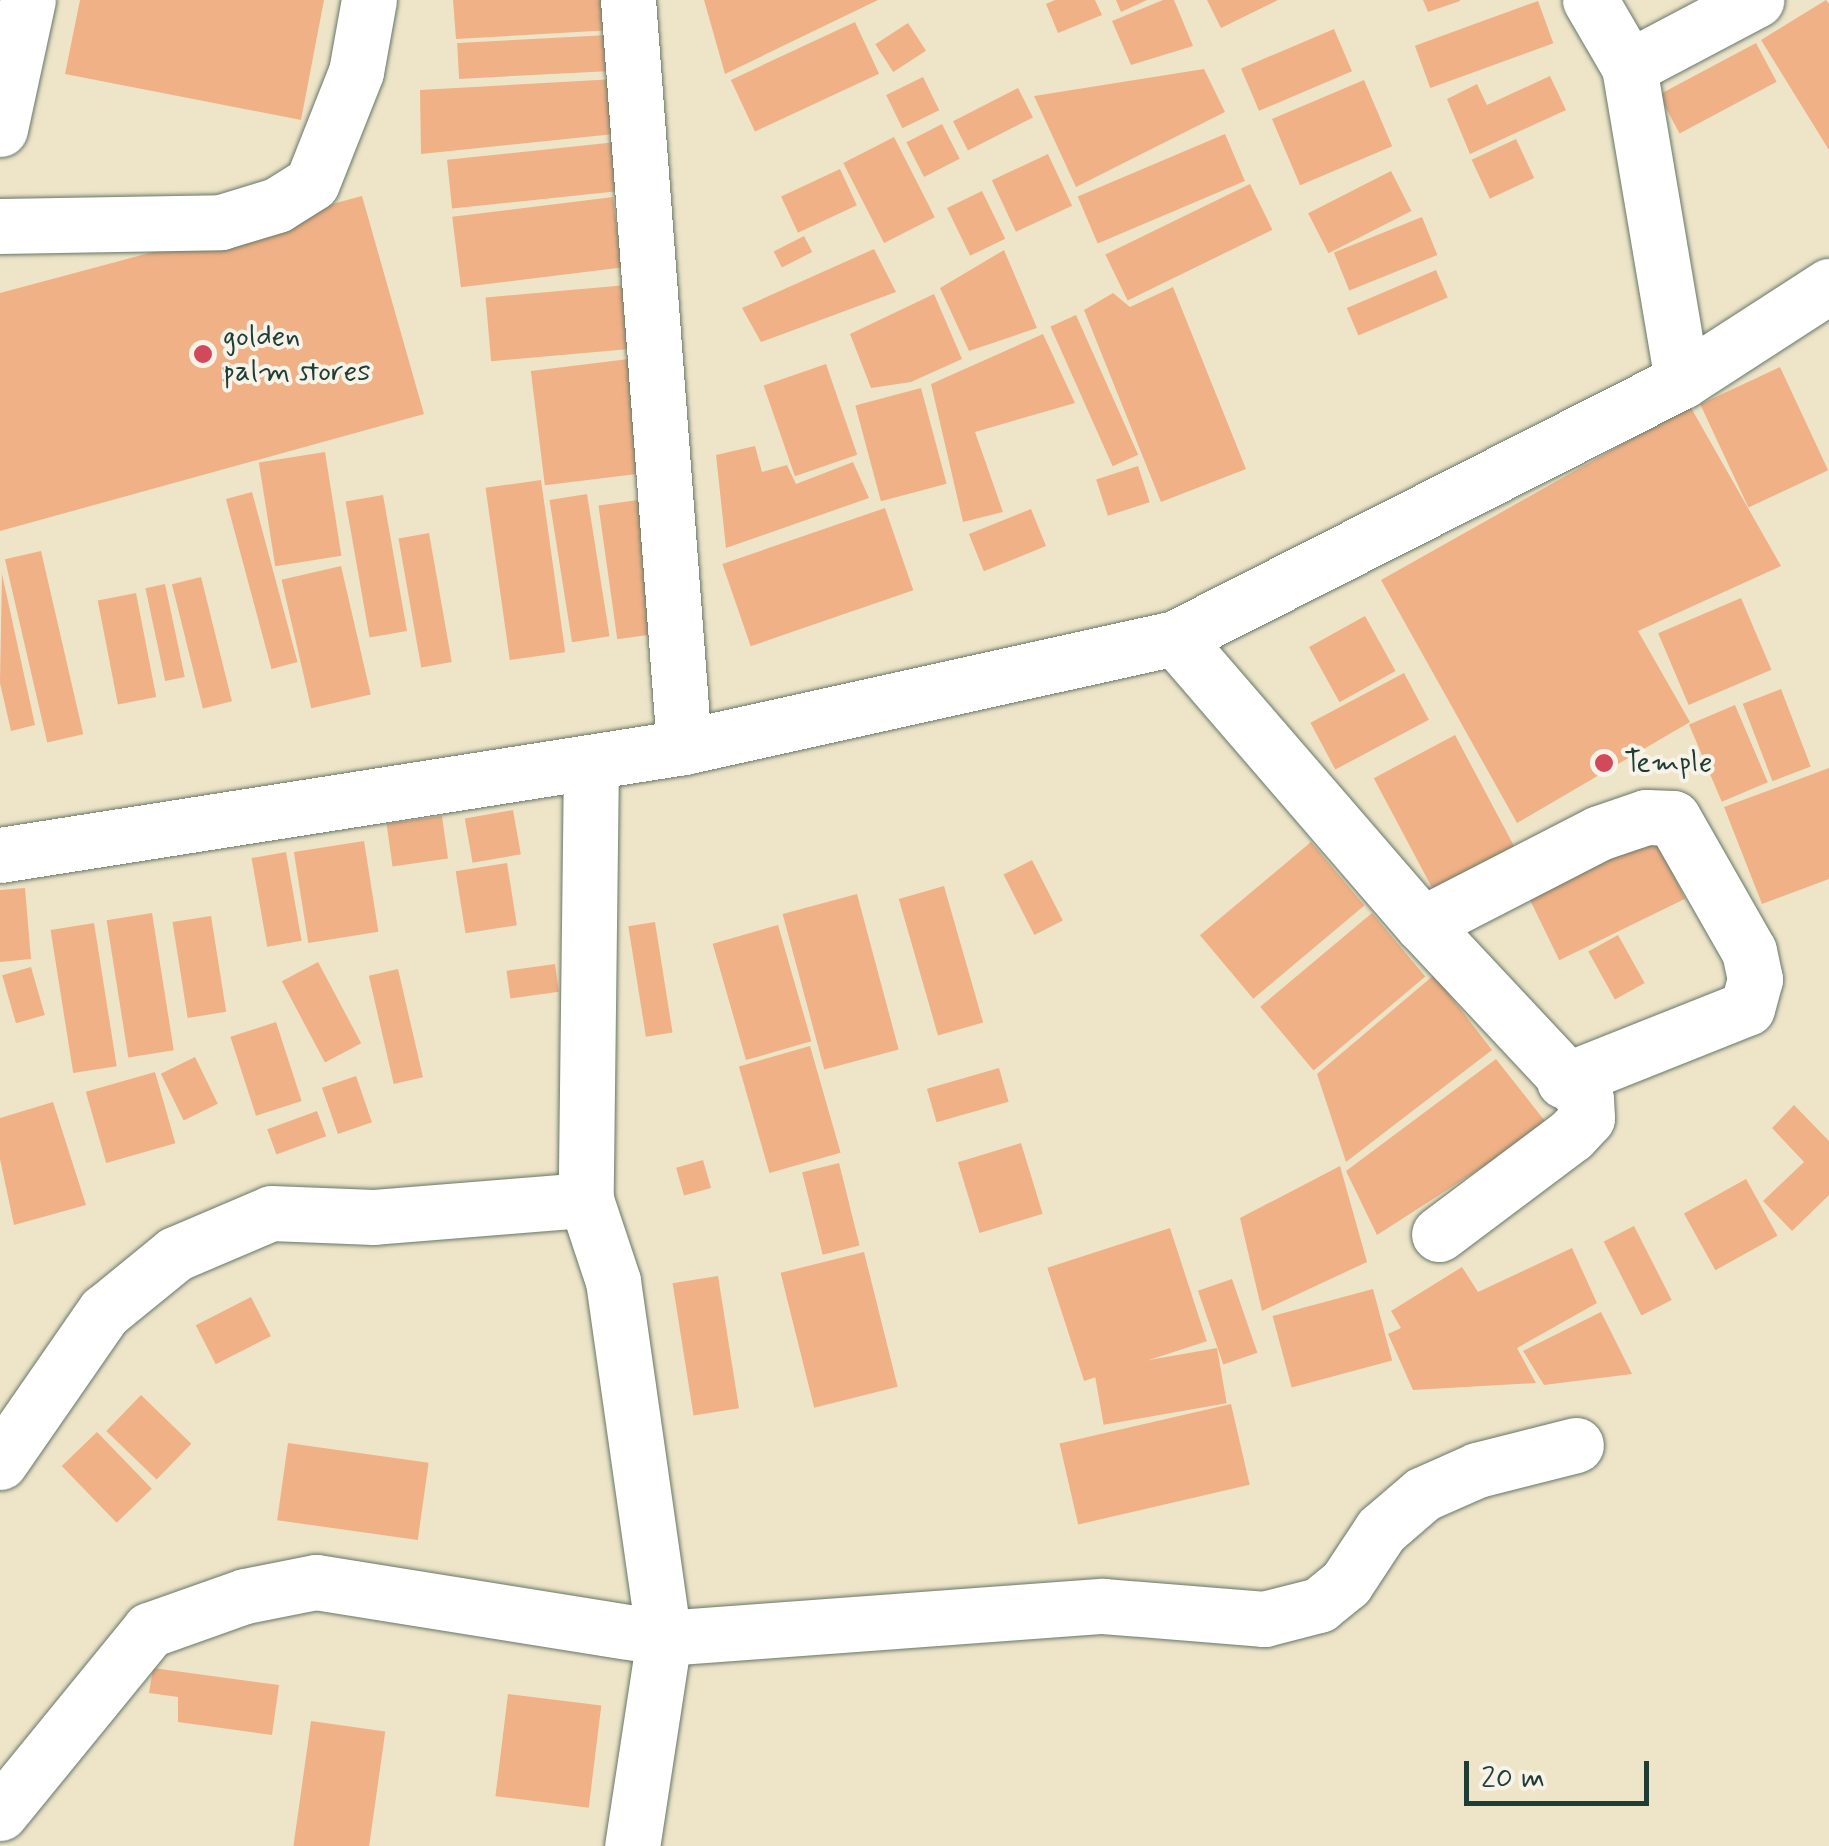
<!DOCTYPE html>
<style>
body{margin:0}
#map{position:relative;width:1829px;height:1846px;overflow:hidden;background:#eee5c9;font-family:Mynerve,sans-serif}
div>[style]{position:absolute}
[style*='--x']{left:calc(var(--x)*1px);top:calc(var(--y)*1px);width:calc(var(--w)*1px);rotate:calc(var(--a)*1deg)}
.building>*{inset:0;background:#f0b187;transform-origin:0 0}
.roads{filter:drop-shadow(0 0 2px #677868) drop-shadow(0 0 2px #677868)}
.minor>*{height:55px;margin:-27.5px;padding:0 27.5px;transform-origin:27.5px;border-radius:27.5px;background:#fff}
.dots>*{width:28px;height:28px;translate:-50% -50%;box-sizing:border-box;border:5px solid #f7f3e8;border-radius:50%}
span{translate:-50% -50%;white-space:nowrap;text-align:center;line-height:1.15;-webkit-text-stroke:8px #f7f3e8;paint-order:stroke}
.poi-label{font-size:30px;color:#1f3d34}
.left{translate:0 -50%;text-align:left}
.scale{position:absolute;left:1464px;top:1761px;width:185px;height:45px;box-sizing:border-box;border:5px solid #1f3d34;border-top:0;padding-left:12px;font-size:30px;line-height:35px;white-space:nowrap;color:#1f3d34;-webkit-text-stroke:8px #f7f3e8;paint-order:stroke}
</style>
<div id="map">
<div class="building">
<i style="clip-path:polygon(80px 0,324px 0,301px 120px,65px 74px)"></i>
<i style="clip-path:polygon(453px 0,610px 0,612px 30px,456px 39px)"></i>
<i style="clip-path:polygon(704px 0,878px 0,725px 74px)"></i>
<i style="clip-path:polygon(1055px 0,1095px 0,1102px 15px,1058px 33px,1046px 4px)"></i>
<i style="clip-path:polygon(1116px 0,1147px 0,1121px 12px)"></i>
<i style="clip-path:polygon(1163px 0,1174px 0,1193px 46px,1131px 65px,1112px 21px)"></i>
<i style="clip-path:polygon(1207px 0,1278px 0,1221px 28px)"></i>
<i style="clip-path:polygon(1423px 0,1460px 0,1460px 1px,1428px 12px)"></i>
<i style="clip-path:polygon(1826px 0,1829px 4px,1829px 150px,1761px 40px)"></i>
<i style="left:1538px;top:1px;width:45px;height:131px;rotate:70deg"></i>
<i style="left:855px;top:22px;width:57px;height:137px;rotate:65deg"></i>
<i style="left:908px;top:23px;width:33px;height:39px;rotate:57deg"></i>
<i style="left:1334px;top:29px;width:46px;height:101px;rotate:67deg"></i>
<i style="left:609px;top:35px;width:36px;height:152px;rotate:87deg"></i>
<i style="left:1756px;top:43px;width:44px;height:110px;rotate:62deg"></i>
<i style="clip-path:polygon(1204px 69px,1225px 112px,1076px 187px,1034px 96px)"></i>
<i style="clip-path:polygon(1550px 76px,1566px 110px,1470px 154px,1447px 99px,1477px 84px,1487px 105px)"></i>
<i style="left:923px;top:77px;width:37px;height:41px;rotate:64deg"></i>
<i style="clip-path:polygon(616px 79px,624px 133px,421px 154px,420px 90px)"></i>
<i style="left:1364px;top:80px;width:72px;height:100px;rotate:67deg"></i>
<i style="left:1018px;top:88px;width:33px;height:73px;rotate:63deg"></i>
<i style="left:942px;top:124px;width:39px;height:40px;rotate:63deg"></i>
<i style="left:1225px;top:134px;width:51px;height:160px;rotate:67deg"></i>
<i style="left:894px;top:137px;width:90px;height:57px;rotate:63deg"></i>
<i style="left:1516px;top:139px;width:43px;height:49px;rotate:65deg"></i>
<i style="left:626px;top:141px;width:49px;height:180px;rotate:84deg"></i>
<i style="left:1048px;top:154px;width:57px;height:62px;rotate:65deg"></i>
<i style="left:840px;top:169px;width:40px;height:65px;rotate:65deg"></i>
<i style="left:1391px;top:171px;width:45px;height:93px;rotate:63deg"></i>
<i style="left:1250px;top:184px;width:51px;height:161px;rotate:64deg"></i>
<i style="left:982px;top:191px;width:53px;height:39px;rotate:64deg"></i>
<i style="clip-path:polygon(362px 196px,424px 414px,0 531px,0 293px)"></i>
<i style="left:613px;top:197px;width:71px;height:162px;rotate:83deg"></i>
<i style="left:1422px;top:217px;width:41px;height:95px;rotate:68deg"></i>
<i style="left:804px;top:236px;width:18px;height:34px;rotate:63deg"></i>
<i style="clip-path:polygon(874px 249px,896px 292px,761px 342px,742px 308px)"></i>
<i style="clip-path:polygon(1004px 250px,1037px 328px,969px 351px,940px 288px)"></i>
<i style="left:1436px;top:270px;width:30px;height:97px;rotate:67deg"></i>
<i style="left:627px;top:285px;width:64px;height:142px;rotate:85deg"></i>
<i style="clip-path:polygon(1173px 287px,1246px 469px,1161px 502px,1084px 310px,1113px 293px,1130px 307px)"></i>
<i style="clip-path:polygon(934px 294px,962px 359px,911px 382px,871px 388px,850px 334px)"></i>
<i style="left:1076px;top:315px;width:153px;height:28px;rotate:66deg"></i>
<i style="clip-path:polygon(1043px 334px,1075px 403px,975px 432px,1003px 512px,963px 522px,931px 384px)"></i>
<i style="left:637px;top:358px;width:115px;height:107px;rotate:83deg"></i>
<i style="left:826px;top:364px;width:96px;height:66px;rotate:71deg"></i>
<i style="left:1780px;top:367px;width:114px;height:88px;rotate:65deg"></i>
<i style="left:921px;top:388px;width:99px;height:68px;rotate:75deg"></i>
<i style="clip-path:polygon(1690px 406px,1781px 566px,1638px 631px,1690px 722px,1517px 823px,1381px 580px)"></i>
<i style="clip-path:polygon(755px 446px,762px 472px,787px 465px,796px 484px,853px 462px,869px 498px,726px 548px,716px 455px)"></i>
<i style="left:325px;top:452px;width:105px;height:67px;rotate:81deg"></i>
<i style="left:1138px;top:466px;width:38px;height:44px;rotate:72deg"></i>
<i style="left:541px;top:480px;width:174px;height:56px;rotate:82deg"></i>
<i style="left:252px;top:492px;width:176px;height:27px;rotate:75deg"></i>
<i style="left:587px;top:494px;width:144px;height:38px;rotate:81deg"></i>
<i style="left:383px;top:495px;width:138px;height:38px;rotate:80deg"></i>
<i style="left:645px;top:499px;width:135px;height:47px;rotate:82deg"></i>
<i style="left:885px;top:508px;width:87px;height:172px;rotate:71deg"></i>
<i style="left:1031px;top:509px;width:40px;height:67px;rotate:68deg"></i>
<i style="left:429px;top:533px;width:131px;height:31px;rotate:80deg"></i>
<i style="left:41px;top:551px;width:188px;height:37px;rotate:77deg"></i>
<i style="left:341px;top:566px;width:132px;height:61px;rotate:77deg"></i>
<i style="clip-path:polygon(2px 574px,35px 725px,11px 731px,0 683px)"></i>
<i style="left:201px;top:577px;width:128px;height:30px;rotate:76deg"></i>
<i style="left:165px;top:584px;width:95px;height:20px;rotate:78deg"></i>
<i style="left:136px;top:593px;width:106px;height:39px;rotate:79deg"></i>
<i style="left:1741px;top:598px;width:78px;height:90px;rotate:67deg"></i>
<i style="left:1365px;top:616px;width:63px;height:64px;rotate:61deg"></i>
<i style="left:1404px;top:673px;width:53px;height:106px;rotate:62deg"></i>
<i style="left:1781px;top:689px;width:83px;height:41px;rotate:69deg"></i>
<i style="left:1735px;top:705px;width:84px;height:50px;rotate:67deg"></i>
<i style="left:1455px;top:735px;width:140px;height:92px;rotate:62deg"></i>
<i style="clip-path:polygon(1829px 768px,1829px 879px,1762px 904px,1724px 807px)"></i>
<i style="left:513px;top:810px;width:45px;height:49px;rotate:80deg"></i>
<i style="left:442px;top:816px;width:43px;height:56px;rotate:82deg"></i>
<i style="left:1654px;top:835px;width:71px;height:140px;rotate:64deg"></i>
<i style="left:364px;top:841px;width:92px;height:71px;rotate:81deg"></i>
<i style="left:1311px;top:842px;width:83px;height:145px;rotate:50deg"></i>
<i style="left:286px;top:852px;width:90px;height:35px;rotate:80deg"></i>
<i style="left:1032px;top:860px;width:68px;height:32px;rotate:63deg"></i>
<i style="left:507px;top:863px;width:63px;height:52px;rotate:81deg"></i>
<i style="left:944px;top:886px;width:142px;height:47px;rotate:74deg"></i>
<i style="clip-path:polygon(25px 888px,31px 959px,0 962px,0 890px)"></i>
<i style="left:857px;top:894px;width:161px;height:77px;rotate:75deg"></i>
<i style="left:152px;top:913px;width:139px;height:46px;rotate:81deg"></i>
<i style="left:1372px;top:913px;width:83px;height:146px;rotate:50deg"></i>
<i style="left:211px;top:916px;width:97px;height:39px;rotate:81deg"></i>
<i style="left:655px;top:922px;width:112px;height:27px;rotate:81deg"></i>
<i style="left:94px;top:923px;width:145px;height:44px;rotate:81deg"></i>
<i style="left:778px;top:925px;width:121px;height:68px;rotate:74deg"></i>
<i style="left:1618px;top:935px;width:55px;height:34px;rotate:61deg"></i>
<i style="left:318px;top:962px;width:92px;height:41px;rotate:62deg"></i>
<i style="left:555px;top:964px;width:28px;height:49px;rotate:82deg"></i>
<i style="left:31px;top:967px;width:50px;height:30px;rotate:74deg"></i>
<i style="left:398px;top:969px;width:111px;height:30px;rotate:77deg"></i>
<i style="clip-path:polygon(1434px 975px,1492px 1050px,1346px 1162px,1317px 1074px)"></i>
<i style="left:276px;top:1022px;width:83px;height:48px;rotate:72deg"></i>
<i style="left:810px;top:1046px;width:111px;height:74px;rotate:74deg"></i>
<i style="left:195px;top:1057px;width:52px;height:38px;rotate:64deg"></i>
<i style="clip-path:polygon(1496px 1059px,1548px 1125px,1377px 1235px,1346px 1171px)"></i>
<i style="left:999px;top:1068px;width:35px;height:75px;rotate:74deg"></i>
<i style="left:155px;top:1072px;width:74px;height:72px;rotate:74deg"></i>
<i style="left:356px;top:1076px;width:49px;height:36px;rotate:71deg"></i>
<i style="clip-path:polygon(53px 1102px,86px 1205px,14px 1225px,0 1159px,0 1118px)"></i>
<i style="clip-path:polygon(1794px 1105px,1829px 1141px,1829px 1195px,1792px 1231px,1763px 1201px,1804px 1162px,1772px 1128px)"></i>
<i style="left:317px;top:1111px;width:27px;height:53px;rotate:70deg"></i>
<i style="left:1021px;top:1143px;width:74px;height:66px;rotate:73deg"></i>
<i style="left:703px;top:1160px;width:29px;height:28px;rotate:74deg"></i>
<i style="left:839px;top:1163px;width:85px;height:38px;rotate:76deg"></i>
<i style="clip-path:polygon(1340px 1166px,1367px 1262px,1262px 1311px,1240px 1218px)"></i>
<i style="left:1746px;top:1179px;width:65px;height:71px;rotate:61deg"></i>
<i style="left:1634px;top:1226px;width:83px;height:34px;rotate:63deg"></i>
<i style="left:1170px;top:1228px;width:119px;height:129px;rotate:72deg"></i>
<i style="clip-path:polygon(1572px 1248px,1597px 1303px,1517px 1348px,1536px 1383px,1413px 1390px,1388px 1334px,1401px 1328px,1391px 1311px,1462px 1267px,1478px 1292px)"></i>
<i style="left:864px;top:1252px;width:139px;height:86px;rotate:76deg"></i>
<i style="left:718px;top:1276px;width:134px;height:46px;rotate:81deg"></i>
<i style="left:1232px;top:1279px;width:78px;height:36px;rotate:71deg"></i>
<i style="left:1373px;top:1289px;width:74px;height:104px;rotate:75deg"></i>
<i style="left:251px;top:1297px;width:44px;height:62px;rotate:63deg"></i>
<i style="clip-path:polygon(1601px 1312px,1632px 1374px,1544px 1385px,1523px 1351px)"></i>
<i style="left:1217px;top:1348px;width:56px;height:125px;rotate:80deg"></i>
<i style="left:141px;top:1395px;width:70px;height:50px;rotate:44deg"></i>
<i style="left:1231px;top:1404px;width:83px;height:176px;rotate:77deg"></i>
<i style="left:97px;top:1432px;width:79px;height:49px;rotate:46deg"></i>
<i style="left:288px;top:1443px;width:142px;height:78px;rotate:8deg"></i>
<i style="clip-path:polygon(153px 1668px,279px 1685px,272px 1735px,178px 1722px,178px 1697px,149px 1693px)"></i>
<i style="left:508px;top:1694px;width:94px;height:103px;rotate:7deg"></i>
<i style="left:311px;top:1721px;width:75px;height:126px;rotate:8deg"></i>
</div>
<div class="roads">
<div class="minor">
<i style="--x:628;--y:0;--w:749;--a:85.71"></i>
<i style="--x:1590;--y:0;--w:78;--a:59.8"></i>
<i style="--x:1629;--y:67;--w:318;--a:80.4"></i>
<i style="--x:1629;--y:67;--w:144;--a:-27.8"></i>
<i style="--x:0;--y:129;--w:132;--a:-77.8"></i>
<i style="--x:0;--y:226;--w:221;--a:-1"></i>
<i style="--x:221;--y:222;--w:59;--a:-16.9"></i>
<i style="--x:277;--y:205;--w:41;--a:-32.2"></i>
<i style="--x:312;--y:183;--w:119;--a:-68.4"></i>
<i style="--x:356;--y:72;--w:73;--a:-79.8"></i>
<i style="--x:1175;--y:638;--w:378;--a:49.2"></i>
<i style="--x:1422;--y:924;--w:240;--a:46.9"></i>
<i style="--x:1586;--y:1099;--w:19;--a:87"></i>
<i style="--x:1587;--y:1118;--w:23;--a:133"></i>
<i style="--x:1571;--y:1135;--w:165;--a:143.1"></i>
<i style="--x:591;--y:762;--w:438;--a:90.7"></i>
<i style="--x:586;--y:1200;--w:85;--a:71.6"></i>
<i style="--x:613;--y:1281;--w:361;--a:81.9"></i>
<i style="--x:664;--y:1638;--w:210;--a:98.7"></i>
<i style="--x:0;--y:855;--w:692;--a:-8.97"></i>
<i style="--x:684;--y:747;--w:503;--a:-12.52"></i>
<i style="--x:1175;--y:638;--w:568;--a:-26.88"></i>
<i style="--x:1682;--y:381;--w:175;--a:-32.9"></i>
<i style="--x:1422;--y:924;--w:199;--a:-27.2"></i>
<i style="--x:1599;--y:833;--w:50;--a:-18.8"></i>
<i style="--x:1646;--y:817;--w:27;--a:2"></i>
<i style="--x:1673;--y:818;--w:153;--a:60.3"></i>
<i style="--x:1749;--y:951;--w:29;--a:78"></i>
<i style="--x:1755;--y:979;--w:30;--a:105"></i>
<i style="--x:1747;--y:1008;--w:197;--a:158.3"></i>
<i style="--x:0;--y:1462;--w:183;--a:-55.3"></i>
<i style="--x:104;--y:1312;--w:92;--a:-39.2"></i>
<i style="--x:175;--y:1254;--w:104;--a:-23.1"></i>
<i style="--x:271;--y:1213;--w:103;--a:2.2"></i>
<i style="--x:374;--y:1217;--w:213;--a:-4.6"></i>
<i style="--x:0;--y:1813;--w:236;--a:-50.8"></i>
<i style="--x:149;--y:1630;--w:102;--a:-19.5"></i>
<i style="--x:245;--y:1596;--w:72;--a:-11.2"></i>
<i style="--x:316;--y:1582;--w:352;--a:9.1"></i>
<i style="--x:664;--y:1638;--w:440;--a:-4.2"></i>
<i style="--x:1103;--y:1606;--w:162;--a:4.6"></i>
<i style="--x:1264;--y:1619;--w:57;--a:-14.3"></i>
<i style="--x:1319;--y:1605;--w:35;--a:-39"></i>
<i style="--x:1346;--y:1583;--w:64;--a:-56.6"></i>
<i style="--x:1381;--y:1530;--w:55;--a:-40.6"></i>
<i style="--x:1423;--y:1494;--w:59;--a:-24"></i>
<i style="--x:1477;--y:1470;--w:102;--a:-14.2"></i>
</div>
</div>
<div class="dots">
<i style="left:203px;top:354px;background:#d1495b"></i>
<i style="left:1604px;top:763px;background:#d1495b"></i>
</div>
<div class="poi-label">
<span class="left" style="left:223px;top:354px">golden<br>palm stores</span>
<span class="left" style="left:1624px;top:763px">Temple</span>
</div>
<div class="scale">20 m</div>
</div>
